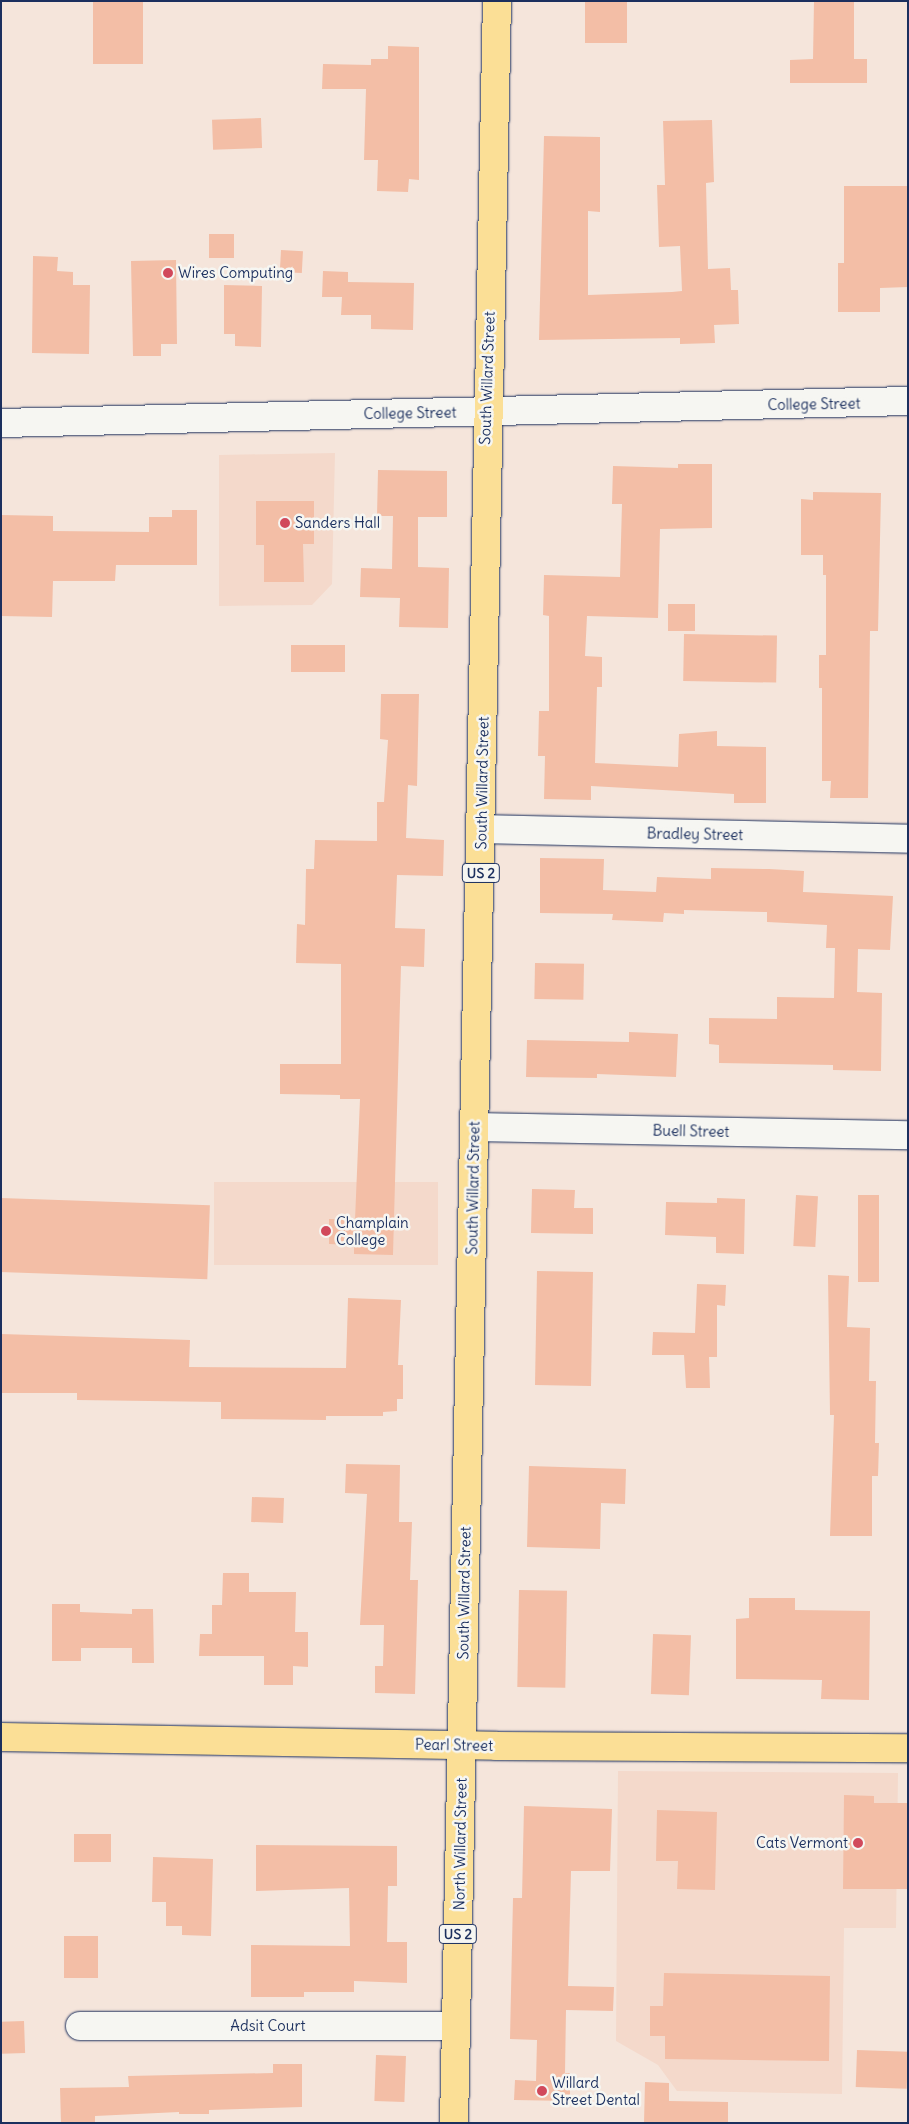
<!DOCTYPE html>
<style>
body{margin:0}
#map{position:relative;width:909px;height:2124px;overflow:hidden;background:#f5e5db;font-family:Delius,sans-serif}
div>[style]{position:absolute}
[style*='--x']{left:calc(var(--x)*1px);top:calc(var(--y)*1px);width:calc(var(--w)*1px);rotate:calc(var(--a)*1deg)}
.built>*{inset:0;background:#f4d9cb;transform-origin:0 0}
.building>*{inset:0;background:#f3bea6;transform-origin:0 0}
.roads{filter:drop-shadow(0 0 1px #1b2f5e) drop-shadow(0 0 1px #1b2f5e)}
.minor>*{height:28px;margin:-14px;padding:0 14px;transform-origin:14px;border-radius:14px;background:#f6f6f2}
.major>*{height:28px;margin:-14px;padding:0 14px;transform-origin:14px;border-radius:14px;background:#fbdf96}
.dots>*{width:14px;height:14px;translate:-50% -50%;box-sizing:border-box;border:2px solid #f6f6f2;border-radius:50%}
span{translate:-50% -50%;white-space:nowrap;text-align:center;line-height:1.15;-webkit-text-stroke:5px #f6f6f2;paint-order:stroke}
.shield-label span{padding:1px 4px;background:#f6f6f2;border:1px solid;border-radius:4px;-webkit-text-stroke-width:0}
.shield-label{font-size:14px;color:#1b2f5e;font-weight:700}
.poi-label{font-size:15px;color:#1b2f5e}
.left{translate:0 -50%;text-align:left}
.right{translate:-100% -50%;text-align:right}
.street-label{font-size:15px;color:#1b2f5e}
.frame{position:absolute;inset:0;border:2px solid #1b2f5e;pointer-events:none}
</style>
<div id="map">
<div class="built">
<i style="clip-path:polygon(335px 453px,332px 584px,312px 605px,219px 606px,219px 455px)"></i>
<i style="left:214px;top:1182px;width:224px;height:83px"></i>
<i style="clip-path:polygon(618px 1771px,898px 1773px,896px 1928px,844px 1928px,842px 2094px,677px 2091px,658px 2065px,616px 2041px)"></i>
</div>
<div class="building">
<i style="left:93px;top:1px;width:50px;height:63px"></i>
<i style="left:585px;top:1px;width:42px;height:42px"></i>
<i style="clip-path:polygon(814px 1px,854px 1px,854px 59px,867px 59px,867px 83px,790px 83px,790px 60px,813px 59px)"></i>
<i style="clip-path:polygon(388px 46px,419px 47px,419px 180px,409px 179px,408px 192px,377px 191px,378px 160px,364px 160px,366px 89px,322px 89px,323px 64px,371px 65px,371px 59px,388px 59px)"></i>
<i style="left:261px;top:118px;width:30px;height:49px;rotate:88deg"></i>
<i style="clip-path:polygon(712px 120px,714px 182px,706px 183px,708px 269px,730px 268px,731px 290px,738px 290px,739px 324px,714px 325px,715px 343px,680px 344px,680px 338px,539px 340px,544px 136px,600px 137px,600px 212px,588px 211px,588px 295px,672px 292px,682px 291px,680px 246px,659px 247px,657px 185px,665px 185px,663px 121px)"></i>
<i style="clip-path:polygon(844px 186px,908px 186px,908px 287px,880px 288px,880px 312px,838px 312px,838px 263px,844px 263px)"></i>
<i style="left:209px;top:234px;width:25px;height:24px"></i>
<i style="left:281px;top:250px;width:22px;height:22px;rotate:3deg"></i>
<i style="clip-path:polygon(33px 256px,58px 257px,57px 271px,73px 272px,73px 285px,90px 285px,89px 354px,32px 353px)"></i>
<i style="clip-path:polygon(176px 260px,177px 344px,161px 344px,161px 356px,133px 356px,131px 261px)"></i>
<i style="clip-path:polygon(323px 271px,348px 272px,348px 282px,414px 283px,413px 330px,371px 329px,371px 315px,341px 315px,342px 297px,322px 297px)"></i>
<i style="clip-path:polygon(224px 285px,262px 286px,261px 347px,235px 346px,235px 334px,224px 334px)"></i>
<i style="clip-path:polygon(678px 464px,712px 464px,712px 528px,660px 529px,658px 618px,587px 616px,585px 656px,602px 657px,602px 687px,597px 687px,595px 763px,678px 767px,679px 734px,717px 731px,717px 746px,766px 747px,766px 803px,734px 803px,734px 794px,591px 786px,591px 800px,544px 799px,545px 756px,538px 756px,539px 711px,549px 711px,549px 616px,543px 615px,544px 575px,620px 577px,622px 504px,612px 504px,613px 466px,678px 468px)"></i>
<i style="clip-path:polygon(378px 470px,447px 471px,447px 517px,418px 517px,418px 567px,449px 568px,448px 628px,399px 627px,400px 598px,360px 597px,361px 568px,392px 569px,393px 516px,377px 516px)"></i>
<i style="clip-path:polygon(813px 492px,881px 493px,878px 631px,870px 631px,868px 798px,830px 798px,831px 781px,822px 781px,822px 688px,819px 688px,819px 655px,826px 655px,826px 575px,823px 575px,823px 555px,801px 555px,801px 499px,813px 500px)"></i>
<i style="clip-path:polygon(256px 501px,314px 501px,314px 544px,303px 544px,304px 582px,264px 582px,264px 545px,256px 545px)"></i>
<i style="clip-path:polygon(172px 510px,197px 510px,197px 565px,116px 565px,115px 581px,53px 581px,52px 617px,1px 616px,1px 515px,53px 516px,53px 531px,149px 532px,149px 517px,172px 517px)"></i>
<i style="left:668px;top:604px;width:27px;height:27px"></i>
<i style="left:684px;top:634px;width:93px;height:47px;rotate:1deg"></i>
<i style="left:291px;top:645px;width:54px;height:27px"></i>
<i style="clip-path:polygon(381px 694px,419px 694px,417px 786px,408px 785px,406px 838px,444px 840px,443px 876px,397px 875px,395px 928px,425px 929px,424px 967px,401px 966px,393px 1255px,354px 1254px,354px 1245px,329px 1244px,329px 1219px,355px 1220px,360px 1099px,340px 1099px,340px 1095px,280px 1094px,280px 1064px,341px 1064px,341px 964px,296px 963px,297px 924px,305px 925px,306px 869px,314px 869px,315px 840px,377px 841px,377px 802px,384px 802px,388px 740px,380px 739px)"></i>
<i style="clip-path:polygon(540px 858px,604px 859px,603px 890px,656px 892px,657px 877px,711px 879px,711px 868px,769px 869px,804px 871px,803px 892px,893px 896px,890px 950px,858px 949px,857px 992px,882px 993px,881px 1071px,833px 1070px,833px 1065px,719px 1063px,719px 1045px,709px 1044px,709px 1018px,777px 1019px,777px 997px,834px 998px,835px 948px,826px 948px,827px 925px,767px 922px,767px 912px,684px 910px,684px 914px,664px 913px,663px 922px,612px 920px,613px 914px,540px 913px)"></i>
<i style="left:535px;top:963px;width:49px;height:36px;rotate:1deg"></i>
<i style="clip-path:polygon(629px 1032px,678px 1034px,676px 1077px,597px 1074px,597px 1078px,526px 1077px,527px 1040px,629px 1042px)"></i>
<i style="clip-path:polygon(532px 1189px,575px 1190px,574px 1208px,593px 1208px,593px 1234px,531px 1233px)"></i>
<i style="left:796px;top:1195px;width:22px;height:51px;rotate:3deg"></i>
<i style="left:858px;top:1195px;width:21px;height:87px"></i>
<i style="left:1px;top:1198px;width:209px;height:74px;rotate:2deg"></i>
<i style="clip-path:polygon(717px 1198px,745px 1199px,744px 1254px,716px 1253px,716px 1237px,665px 1235px,666px 1202px,717px 1203px)"></i>
<i style="left:537px;top:1271px;width:56px;height:114px;rotate:1deg"></i>
<i style="clip-path:polygon(828px 1275px,849px 1276px,847px 1327px,870px 1328px,869px 1381px,876px 1381px,875px 1443px,879px 1443px,878px 1476px,872px 1476px,872px 1536px,830px 1536px,834px 1415px,830px 1415px)"></i>
<i style="clip-path:polygon(697px 1284px,726px 1285px,725px 1306px,717px 1305px,717px 1357px,709px 1357px,710px 1388px,686px 1388px,684px 1355px,652px 1355px,653px 1332px,695px 1333px)"></i>
<i style="clip-path:polygon(348px 1298px,401px 1300px,398px 1365px,403px 1365px,403px 1399px,397px 1399px,397px 1411px,383px 1412px,383px 1416px,326px 1416px,326px 1420px,221px 1419px,221px 1402px,77px 1400px,77px 1393px,1px 1393px,1px 1334px,190px 1340px,189px 1367px,346px 1368px)"></i>
<i style="clip-path:polygon(346px 1464px,400px 1465px,399px 1522px,412px 1522px,410px 1580px,418px 1580px,415px 1694px,375px 1693px,375px 1666px,383px 1666px,384px 1625px,360px 1625px,367px 1494px,345px 1493px)"></i>
<i style="clip-path:polygon(529px 1466px,626px 1469px,625px 1504px,601px 1503px,600px 1549px,527px 1547px)"></i>
<i style="left:252px;top:1497px;width:32px;height:25px;rotate:2deg"></i>
<i style="clip-path:polygon(223px 1573px,249px 1573px,249px 1592px,296px 1592px,295px 1632px,308px 1632px,308px 1667px,293px 1666px,293px 1685px,264px 1685px,264px 1656px,199px 1656px,200px 1634px,212px 1634px,212px 1605px,222px 1605px)"></i>
<i style="left:519px;top:1590px;width:48px;height:97px;rotate:1deg"></i>
<i style="clip-path:polygon(749px 1598px,795px 1598px,795px 1610px,870px 1611px,869px 1700px,821px 1699px,822px 1680px,736px 1679px,736px 1619px,749px 1618px)"></i>
<i style="clip-path:polygon(52px 1604px,80px 1604px,80px 1612px,132px 1614px,132px 1609px,153px 1609px,154px 1663px,132px 1663px,132px 1648px,81px 1648px,81px 1661px,52px 1661px)"></i>
<i style="left:653px;top:1634px;width:38px;height:60px;rotate:2deg"></i>
<i style="clip-path:polygon(844px 1795px,874px 1796px,874px 1803px,908px 1803px,908px 1889px,843px 1889px)"></i>
<i style="clip-path:polygon(524px 1806px,612px 1809px,610px 1871px,571px 1871px,568px 1986px,614px 1987px,613px 2011px,566px 2010px,565px 2073px,570px 2073px,570px 2101px,514px 2100px,515px 2080px,536px 2081px,537px 2040px,510px 2039px,513px 1898px,522px 1898px)"></i>
<i style="clip-path:polygon(657px 1810px,717px 1812px,715px 1890px,677px 1889px,678px 1861px,656px 1861px)"></i>
<i style="left:74px;top:1834px;width:37px;height:28px"></i>
<i style="clip-path:polygon(256px 1845px,397px 1846px,397px 1886px,388px 1886px,387px 1942px,407px 1942px,407px 1983px,354px 1981px,354px 1992px,304px 1992px,304px 1997px,251px 1997px,251px 1945px,350px 1946px,349px 1888px,256px 1891px)"></i>
<i style="clip-path:polygon(153px 1857px,213px 1859px,211px 1936px,182px 1935px,182px 1926px,166px 1926px,166px 1902px,152px 1902px)"></i>
<i style="left:64px;top:1936px;width:34px;height:42px"></i>
<i style="clip-path:polygon(664px 1973px,830px 1976px,829px 2061px,665px 2059px,665px 2036px,650px 2036px,650px 2006px,663px 2006px)"></i>
<i style="left:24px;top:2021px;width:32px;height:23px;rotate:88deg"></i>
<i style="left:857px;top:2050px;width:51px;height:37px;rotate:2deg"></i>
<i style="left:376px;top:2055px;width:30px;height:46px;rotate:2deg"></i>
<i style="clip-path:polygon(273px 2064px,302px 2064px,302px 2107px,209px 2110px,209px 2114px,179px 2114px,179px 2112px,95px 2116px,95px 2123px,61px 2123px,60px 2088px,129px 2087px,128px 2076px,273px 2073px)"></i>
<i style="clip-path:polygon(645px 2082px,669px 2083px,669px 2101px,728px 2102px,728px 2123px,644px 2123px)"></i>
</div>
<div class="roads">
<div class="minor">
<i style="--x:1;--y:423;--w:907;--a:-1.39"></i>
<i style="--x:482;--y:829;--w:426;--a:1.3"></i>
<i style="--x:475;--y:1127;--w:433;--a:1.1"></i>
<i style="--x:80;--y:2026;--w:376;--a:0"></i>
</div>
<div class="major">
<i style="--x:1;--y:1737;--w:495;--a:1"></i>
<i style="--x:496;--y:1746;--w:412;--a:0.3"></i>
<i style="--x:454;--y:2123;--w:2122;--a:-88.84"></i>
</div>
</div>
<div class="dots">
<i style="left:168px;top:273px;background:#d1495b"></i>
<i style="left:285px;top:523px;background:#d1495b"></i>
<i style="left:326px;top:1231px;background:#d1495b"></i>
<i style="left:858px;top:1843px;background:#d1495b"></i>
<i style="left:542px;top:2091px;background:#d1495b"></i>
</div>
<div class="shield-label">
<span style="left:481px;top:873px">US 2</span>
<span style="left:458px;top:1934px">US 2</span>
</div>
<div class="poi-label">
<span class="left" style="left:178px;top:273px">Wires Computing</span>
<span class="left" style="left:295px;top:523px">Sanders Hall</span>
<span class="left" style="left:336px;top:1231px">Champlain<br>College</span>
<span class="right" style="left:848px;top:1843px">Cats Vermont</span>
<span class="left" style="left:552px;top:2091px">Willard<br>Street Dental</span>
</div>
<div class="street-label">
<span style="left:487px;top:378px;rotate:-88deg">South Willard Street</span>
<span style="left:814px;top:404px;rotate:-1deg">College Street</span>
<span style="left:410px;top:413px;rotate:-1deg">College Street</span>
<span style="left:482px;top:783px;rotate:-89deg">South Willard Street</span>
<span style="left:695px;top:834px;rotate:1deg">Bradley Street</span>
<span style="left:691px;top:1131px;rotate:1deg">Buell Street</span>
<span style="left:473px;top:1188px;rotate:-89deg">South Willard Street</span>
<span style="left:464px;top:1593px;rotate:-89deg">South Willard Street</span>
<span style="left:454px;top:1745px;rotate:1deg">Pearl Street</span>
<span style="left:460px;top:1844px;rotate:-89deg">North Willard Street</span>
<span style="left:268px;top:2026px">Adsit Court</span>
</div>
<div class="frame"></div>
</div>
